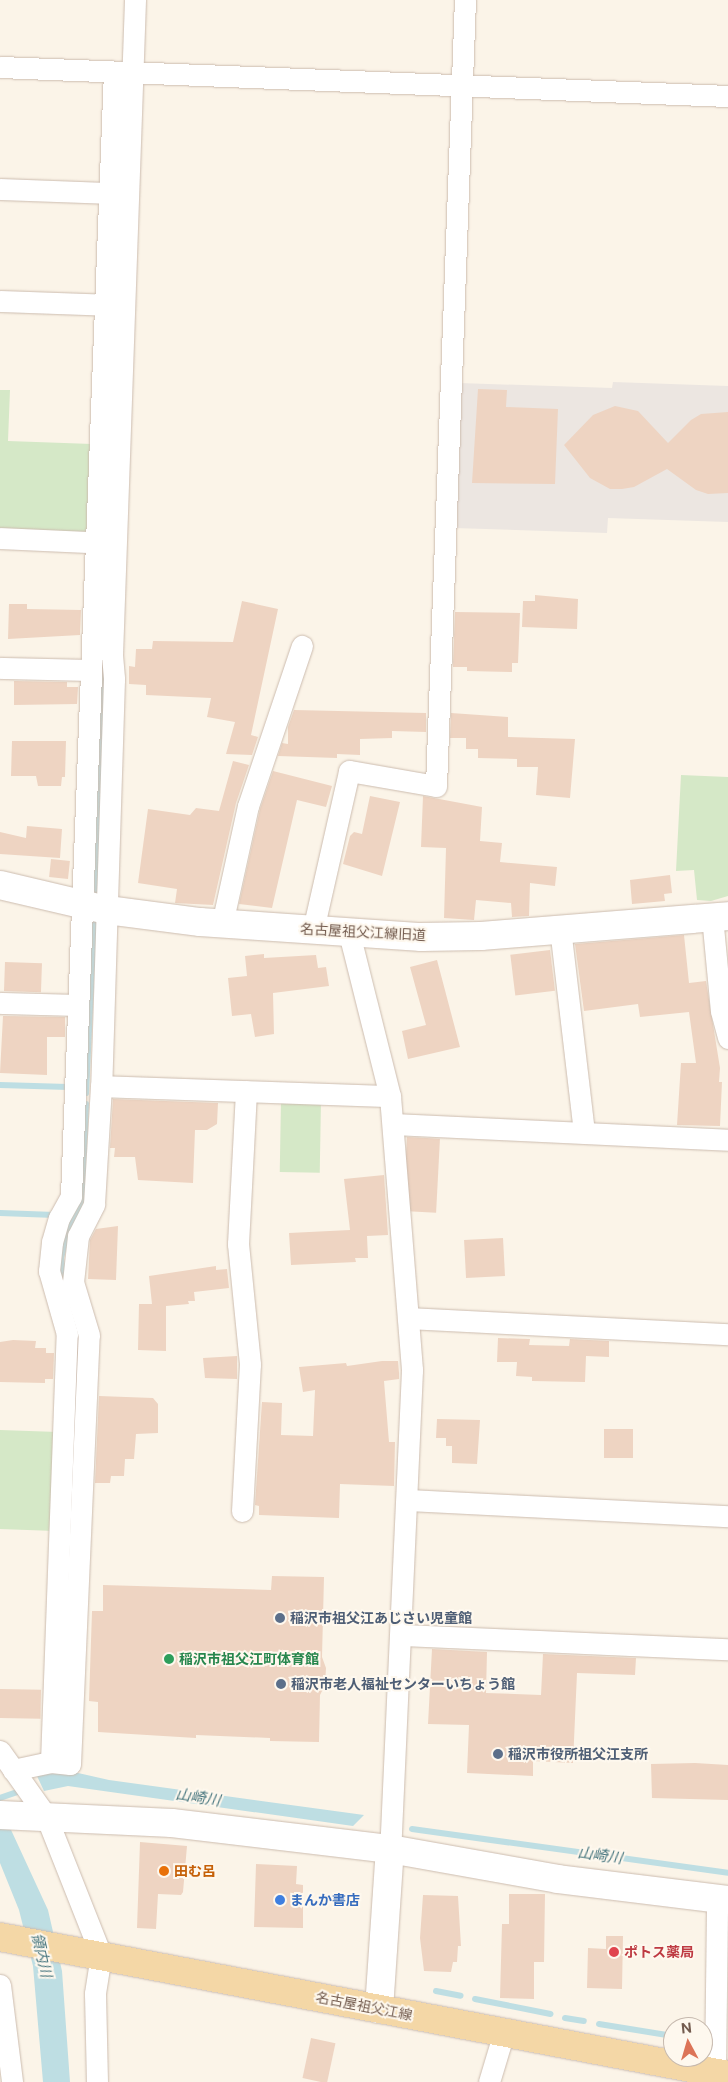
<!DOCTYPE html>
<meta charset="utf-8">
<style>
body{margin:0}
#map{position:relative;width:728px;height:2082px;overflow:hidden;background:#fbf4e8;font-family:"Public Sans","Noto Sans JP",sans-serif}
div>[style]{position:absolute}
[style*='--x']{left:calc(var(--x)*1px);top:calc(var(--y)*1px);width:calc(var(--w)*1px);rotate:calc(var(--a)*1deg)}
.industrial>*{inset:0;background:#ece6e1}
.green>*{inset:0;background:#d5e8c7;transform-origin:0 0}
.water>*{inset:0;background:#bedee3}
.stream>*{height:6px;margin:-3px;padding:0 3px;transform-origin:3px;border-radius:3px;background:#bedee3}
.building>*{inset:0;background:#eed4c2;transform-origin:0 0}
.roads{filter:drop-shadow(0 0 1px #ccbcaf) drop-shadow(0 0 1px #ccbcaf)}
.minor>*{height:21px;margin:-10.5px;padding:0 10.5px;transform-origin:10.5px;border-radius:10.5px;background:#fff}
.tertiary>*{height:28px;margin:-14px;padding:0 14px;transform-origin:14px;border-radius:14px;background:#fff}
.primary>*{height:28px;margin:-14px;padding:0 14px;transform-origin:14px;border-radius:14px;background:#f4d7a6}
.dots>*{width:14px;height:14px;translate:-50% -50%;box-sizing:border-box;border:2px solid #fef8ee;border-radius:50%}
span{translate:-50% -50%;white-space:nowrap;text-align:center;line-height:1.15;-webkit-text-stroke:4px #fef8ee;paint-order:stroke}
.street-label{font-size:14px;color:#735b4e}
.service-label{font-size:14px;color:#4e5e75;font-weight:700}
.left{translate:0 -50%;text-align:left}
.leisure-label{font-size:14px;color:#27864d;font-weight:700}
.food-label{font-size:14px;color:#c56008;font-weight:700}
.shop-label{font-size:14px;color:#366cbe;font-weight:700}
.health-label{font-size:14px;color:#be3a42;font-weight:700}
.water-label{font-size:15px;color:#46757e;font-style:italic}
.north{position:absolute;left:663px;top:2017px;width:50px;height:50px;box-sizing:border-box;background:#fef8ee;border:1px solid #c6b9ae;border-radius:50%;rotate:354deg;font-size:14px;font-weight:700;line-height:20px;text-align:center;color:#735b4e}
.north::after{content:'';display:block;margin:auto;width:18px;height:22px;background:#dc7457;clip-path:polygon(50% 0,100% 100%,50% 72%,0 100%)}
</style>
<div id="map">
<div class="industrial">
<i style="clip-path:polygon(613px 382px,728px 386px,728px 522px,608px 518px,607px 533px,454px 528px,459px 383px,612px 388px)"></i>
</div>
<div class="green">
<i style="clip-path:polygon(0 390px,10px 390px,8px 441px,92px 444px,89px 538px,0 534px)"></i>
<i style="clip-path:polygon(681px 775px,728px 777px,728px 896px,711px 901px,697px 900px,694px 870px,676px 871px)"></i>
<i style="left:281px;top:1100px;width:40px;height:72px;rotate:1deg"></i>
<i style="left:0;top:1430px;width:58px;height:99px;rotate:2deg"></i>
</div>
<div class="water">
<i style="clip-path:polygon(56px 1768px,109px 1780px,364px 1815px,353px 1826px,68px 1786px,44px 1791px,37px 1776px)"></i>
<i style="clip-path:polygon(0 1806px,48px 1910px,62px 1971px,70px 2082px,43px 2082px,33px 1966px,19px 1910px,0 1863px)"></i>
</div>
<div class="stream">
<i style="--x:95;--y:892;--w:227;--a:-88"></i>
<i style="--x:0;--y:1085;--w:68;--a:1.7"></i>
<i style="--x:86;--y:1093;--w:171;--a:-87.3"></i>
<i style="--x:0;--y:1213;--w:55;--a:2.1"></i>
<i style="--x:64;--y:1286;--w:28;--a:-96"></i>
<i style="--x:61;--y:1258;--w:31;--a:-75"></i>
<i style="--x:69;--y:1228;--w:32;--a:-66"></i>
<i style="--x:82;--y:1199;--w:95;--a:-87.6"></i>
<i style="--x:0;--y:1798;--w:21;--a:-19"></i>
<i style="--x:412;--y:1829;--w:319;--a:7.9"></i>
<i style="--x:436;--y:1991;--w:25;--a:11"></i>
<i style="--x:475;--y:1999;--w:77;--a:11.2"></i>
<i style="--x:565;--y:2018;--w:19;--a:9"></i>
<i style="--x:599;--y:2024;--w:75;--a:9.2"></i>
</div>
<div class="building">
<i style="clip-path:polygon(478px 389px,507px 390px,506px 407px,558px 409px,555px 484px,472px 483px)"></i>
<i style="clip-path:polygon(615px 406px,638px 411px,668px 443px,691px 420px,701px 414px,728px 412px,728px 493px,708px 494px,696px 490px,667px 469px,634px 487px,622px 489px,610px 489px,590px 478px,564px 445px,593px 415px)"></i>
<i style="clip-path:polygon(535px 595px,578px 599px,577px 629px,522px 627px,523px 601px,535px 601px)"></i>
<i style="clip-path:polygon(242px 601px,278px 609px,251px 735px,258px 737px,252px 755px,226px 754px,235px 722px,207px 717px,211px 698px,146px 695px,146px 685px,129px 684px,129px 666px,135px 667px,136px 649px,152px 649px,153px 641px,233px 642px)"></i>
<i style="clip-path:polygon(9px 604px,27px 604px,27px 609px,81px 610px,80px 635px,8px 639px)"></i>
<i style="clip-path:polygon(455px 612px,520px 613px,518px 663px,512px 663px,512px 672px,467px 671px,467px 667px,453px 667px)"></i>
<i style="clip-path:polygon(14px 681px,67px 682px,67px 687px,78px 687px,77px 704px,14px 705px)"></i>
<i style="clip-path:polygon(294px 710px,426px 713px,426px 732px,392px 731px,392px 738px,360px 739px,360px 755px,337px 754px,337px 758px,278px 756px,282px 743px,288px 744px,288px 727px)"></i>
<i style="clip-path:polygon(451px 713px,508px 717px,508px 737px,575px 739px,570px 798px,536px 795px,538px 767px,517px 767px,517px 759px,478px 758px,478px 749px,466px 749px,466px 738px,450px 738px)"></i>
<i style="clip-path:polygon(12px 741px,66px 741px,65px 777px,62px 777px,61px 786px,38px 786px,36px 776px,11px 776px)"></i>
<i style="clip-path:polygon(233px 761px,249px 765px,236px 803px,213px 905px,175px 903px,177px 889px,138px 883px,148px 809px,190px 815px,196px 808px,219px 811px)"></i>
<i style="clip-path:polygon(273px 771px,332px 786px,326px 807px,297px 800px,272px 908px,239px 904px,260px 809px)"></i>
<i style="clip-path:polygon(370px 796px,400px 802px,382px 876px,343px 864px,350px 836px,354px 832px,362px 834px)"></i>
<i style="clip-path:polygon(423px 796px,482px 807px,480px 841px,502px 843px,500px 862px,557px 867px,555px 886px,530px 883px,529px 916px,512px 917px,511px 903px,476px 900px,474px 920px,444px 918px,446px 848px,421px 847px)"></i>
<i style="clip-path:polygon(27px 826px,62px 829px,60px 858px,0 854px,0 832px,26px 838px)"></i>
<i style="left:51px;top:859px;width:19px;height:18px;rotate:6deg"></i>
<i style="clip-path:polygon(670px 875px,672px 893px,664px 894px,665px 901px,632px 904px,630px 880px)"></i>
<i style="clip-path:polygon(684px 935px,689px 983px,706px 981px,720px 1068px,719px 1082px,722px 1082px,720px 1126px,677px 1125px,681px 1063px,696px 1063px,689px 1012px,640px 1017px,638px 1004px,584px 1011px,575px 944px)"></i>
<i style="left:550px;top:950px;width:41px;height:40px;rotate:83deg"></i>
<i style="clip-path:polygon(264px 954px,264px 958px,316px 955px,318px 968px,326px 967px,329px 986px,273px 993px,274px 1034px,255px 1037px,251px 1014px,232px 1016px,228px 978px,247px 976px,245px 956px)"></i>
<i style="clip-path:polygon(437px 960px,460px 1047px,408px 1059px,402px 1031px,426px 1025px,410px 967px)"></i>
<i style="left:5px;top:962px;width:37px;height:29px;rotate:2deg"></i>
<i style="clip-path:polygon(3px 1016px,65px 1017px,65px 1037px,47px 1037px,47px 1075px,0 1073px)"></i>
<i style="clip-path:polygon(113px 1099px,218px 1103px,217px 1124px,207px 1130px,195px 1130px,193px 1183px,138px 1180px,135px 1157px,114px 1157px,115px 1148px,110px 1148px)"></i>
<i style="left:407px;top:1137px;width:33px;height:74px;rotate:3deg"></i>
<i style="clip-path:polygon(384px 1175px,388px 1235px,367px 1236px,368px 1258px,355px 1258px,356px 1262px,291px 1265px,289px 1233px,350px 1230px,344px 1179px)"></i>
<i style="clip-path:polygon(118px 1226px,116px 1280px,88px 1279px,90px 1240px,96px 1229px)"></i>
<i style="left:503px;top:1238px;width:38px;height:39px;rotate:87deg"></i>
<i style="clip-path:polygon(216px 1266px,216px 1270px,227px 1269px,229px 1288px,194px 1292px,195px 1301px,188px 1301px,189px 1304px,166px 1306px,166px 1351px,138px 1350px,139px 1304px,152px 1304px,149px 1276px)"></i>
<i style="clip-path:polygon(498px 1338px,530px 1339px,529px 1345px,569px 1346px,570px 1339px,609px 1341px,609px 1357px,586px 1356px,585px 1382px,532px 1381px,532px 1377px,516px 1376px,517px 1362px,497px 1362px)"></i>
<i style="clip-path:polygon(13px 1340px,36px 1341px,35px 1348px,46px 1348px,46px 1353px,54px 1353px,53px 1379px,45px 1379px,45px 1383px,0 1382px,0 1342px)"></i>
<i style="clip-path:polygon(237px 1356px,237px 1379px,205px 1378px,203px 1358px)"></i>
<i style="clip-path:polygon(382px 1361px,398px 1361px,399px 1373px,399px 1379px,384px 1381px,389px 1442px,395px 1442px,394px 1486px,340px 1484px,339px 1518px,259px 1515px,259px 1506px,255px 1505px,262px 1402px,282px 1403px,281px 1435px,313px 1436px,315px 1390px,303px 1392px,299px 1367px,346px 1363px,347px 1366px)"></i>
<i style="clip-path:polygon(99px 1396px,153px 1398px,158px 1404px,158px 1433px,136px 1434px,134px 1459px,125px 1459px,124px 1476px,111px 1476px,110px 1483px,95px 1483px)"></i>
<i style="clip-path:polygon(437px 1419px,480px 1420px,477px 1464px,452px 1463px,452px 1446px,446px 1446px,446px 1438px,436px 1438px)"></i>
<i style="left:604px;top:1429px;width:29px;height:29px"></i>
<i style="clip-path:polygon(272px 1576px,324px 1577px,322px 1657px,326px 1668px,325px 1685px,320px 1695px,319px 1742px,270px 1741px,270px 1738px,196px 1735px,196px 1738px,98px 1732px,98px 1702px,89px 1701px,92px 1611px,103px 1611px,103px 1585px,271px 1590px)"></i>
<i style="clip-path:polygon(432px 1649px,487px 1652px,486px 1693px,541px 1695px,543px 1654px,636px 1658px,635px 1675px,577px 1673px,573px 1763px,533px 1761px,533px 1776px,467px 1773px,469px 1725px,428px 1724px)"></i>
<i style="left:0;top:1689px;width:41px;height:29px;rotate:1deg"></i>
<i style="clip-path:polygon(695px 1763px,728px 1765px,728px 1800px,652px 1798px,651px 1764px)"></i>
<i style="clip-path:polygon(140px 1842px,187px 1846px,183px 1892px,181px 1895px,158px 1894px,156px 1929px,137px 1928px)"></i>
<i style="clip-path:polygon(256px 1864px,297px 1866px,296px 1884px,303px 1885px,303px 1928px,254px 1927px)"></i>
<i style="clip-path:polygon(509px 1894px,545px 1894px,544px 1962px,534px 1962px,534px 1999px,500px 1998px,502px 1924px,509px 1924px)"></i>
<i style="clip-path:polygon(423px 1895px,458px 1896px,461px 1946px,458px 1946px,457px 1962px,453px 1962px,451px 1972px,424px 1971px,420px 1938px)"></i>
<i style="clip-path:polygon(606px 1936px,623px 1936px,622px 1989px,587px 1988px,588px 1948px,606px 1949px)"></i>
<i style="left:311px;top:2038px;width:25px;height:41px;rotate:12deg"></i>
</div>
<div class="roads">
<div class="minor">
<i style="--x:135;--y:0;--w:655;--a:92.01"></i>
<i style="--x:112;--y:655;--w:24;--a:85"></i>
<i style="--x:114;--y:679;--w:407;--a:91.8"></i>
<i style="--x:101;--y:1086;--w:289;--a:2"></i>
<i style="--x:0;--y:67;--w:729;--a:2.28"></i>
<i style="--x:0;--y:189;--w:109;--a:2.1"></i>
<i style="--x:0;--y:301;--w:117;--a:2"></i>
<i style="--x:0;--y:538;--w:110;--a:2.6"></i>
<i style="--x:0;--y:668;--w:90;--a:1.3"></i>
<i style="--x:712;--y:916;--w:95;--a:84.6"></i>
<i style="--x:721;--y:1011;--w:28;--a:75"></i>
<i style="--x:222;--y:924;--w:121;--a:-77.6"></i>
<i style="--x:248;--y:806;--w:169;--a:-71.4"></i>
<i style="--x:560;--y:928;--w:206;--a:83.3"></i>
<i style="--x:313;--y:930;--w:163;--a:-77.2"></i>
<i style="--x:349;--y:771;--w:88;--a:9.8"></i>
<i style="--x:436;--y:786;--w:787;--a:-87.89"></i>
<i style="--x:349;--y:933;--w:168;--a:75.9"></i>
<i style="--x:390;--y:1096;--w:275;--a:85.4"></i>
<i style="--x:412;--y:1370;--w:480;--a:92.6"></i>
<i style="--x:0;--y:1003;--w:77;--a:1.5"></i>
<i style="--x:393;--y:1124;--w:335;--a:2.7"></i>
<i style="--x:408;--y:1318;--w:320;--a:2.9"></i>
<i style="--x:409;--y:1500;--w:319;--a:2.9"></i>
<i style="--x:242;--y:1511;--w:147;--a:-86.9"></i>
<i style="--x:250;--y:1364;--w:121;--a:-95.7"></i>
<i style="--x:238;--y:1244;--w:153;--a:-87"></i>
<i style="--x:402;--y:1635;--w:326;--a:2.5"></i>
<i style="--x:0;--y:1751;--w:80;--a:54.7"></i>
<i style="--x:46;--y:1816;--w:149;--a:68.4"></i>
<i style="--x:101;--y:1955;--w:39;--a:99"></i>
<i style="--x:95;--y:1994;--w:88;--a:88.7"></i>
<i style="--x:51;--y:1762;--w:428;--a:-87.9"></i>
<i style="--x:67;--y:1334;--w:66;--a:-105.9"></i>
<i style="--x:49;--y:1271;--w:29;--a:-84"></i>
<i style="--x:52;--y:1242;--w:25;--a:-74"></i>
<i style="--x:59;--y:1218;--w:25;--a:-61"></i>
<i style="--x:71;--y:1196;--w:1125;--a:-87.81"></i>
<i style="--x:13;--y:1770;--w:39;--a:-12"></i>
<i style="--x:51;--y:1762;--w:19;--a:6"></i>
<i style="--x:70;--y:1764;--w:429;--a:-87.5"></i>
<i style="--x:89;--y:1335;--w:55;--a:-106.8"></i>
<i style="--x:73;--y:1282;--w:46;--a:-83.8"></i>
<i style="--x:78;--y:1236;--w:36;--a:-63"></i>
<i style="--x:94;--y:1204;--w:118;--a:-86.6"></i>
<i style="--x:0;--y:1985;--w:98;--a:82.9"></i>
<i style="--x:715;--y:2072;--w:173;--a:-89.3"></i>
<i style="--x:489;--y:2082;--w:52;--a:-73.3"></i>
</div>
<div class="tertiary">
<i style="--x:0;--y:885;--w:110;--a:13.2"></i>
<i style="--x:107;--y:910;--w:94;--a:7.4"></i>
<i style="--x:200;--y:922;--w:222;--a:3.9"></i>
<i style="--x:421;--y:937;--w:60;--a:-1"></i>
<i style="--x:481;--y:936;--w:248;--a:-4.6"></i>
<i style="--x:0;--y:1815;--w:172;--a:2.7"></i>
<i style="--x:172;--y:1823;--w:220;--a:6.8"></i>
<i style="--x:390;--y:1849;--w:171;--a:10.1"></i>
<i style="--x:558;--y:1879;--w:171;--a:7"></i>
<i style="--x:379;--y:2009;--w:160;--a:-86.1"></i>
</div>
<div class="primary">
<i style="--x:0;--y:1937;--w:741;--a:10.73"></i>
</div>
</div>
<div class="dots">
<i style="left:280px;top:1618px;background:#5c6f8a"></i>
<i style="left:169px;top:1659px;background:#2e9e5b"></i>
<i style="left:281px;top:1684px;background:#5c6f8a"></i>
<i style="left:498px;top:1754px;background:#5c6f8a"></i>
<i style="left:164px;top:1871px;background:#e8710a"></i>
<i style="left:280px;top:1900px;background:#3f7fe0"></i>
<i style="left:614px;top:1952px;background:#e0444e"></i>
</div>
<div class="street-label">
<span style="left:363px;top:932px;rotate:3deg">名古屋祖父江線旧道</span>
<span style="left:364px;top:2006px;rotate:11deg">名古屋祖父江線</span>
</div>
<div class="service-label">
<span class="left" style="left:290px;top:1618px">稲沢市祖父江あじさい児童館</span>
<span class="left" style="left:291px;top:1684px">稲沢市老人福祉センターいちょう館</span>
<span class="left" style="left:508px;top:1754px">稲沢市役所祖父江支所</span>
</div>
<div class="leisure-label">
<span class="left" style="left:179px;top:1659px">稲沢市祖父江町体育館</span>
</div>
<div class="food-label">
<span class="left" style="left:174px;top:1871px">田む呂</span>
</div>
<div class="shop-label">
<span class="left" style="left:290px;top:1900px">まんか書店</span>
</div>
<div class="health-label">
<span class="left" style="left:624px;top:1952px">ポトス薬局</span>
</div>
<div class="water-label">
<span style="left:198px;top:1797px;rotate:9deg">山崎川</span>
<span style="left:600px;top:1855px;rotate:8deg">山崎川</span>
<span style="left:42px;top:1955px;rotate:77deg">領内川</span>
</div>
<div class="north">N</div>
</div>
